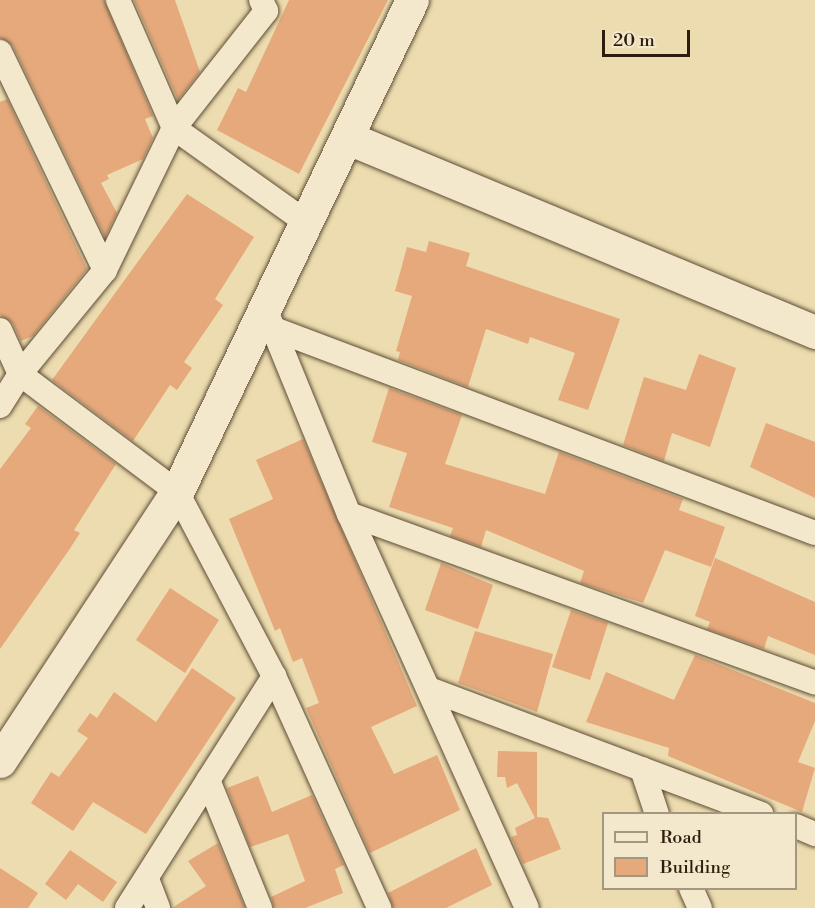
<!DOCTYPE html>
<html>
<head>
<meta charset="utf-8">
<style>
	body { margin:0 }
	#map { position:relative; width:815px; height:908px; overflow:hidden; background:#eddcaf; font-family:"Libre Bodoni",serif }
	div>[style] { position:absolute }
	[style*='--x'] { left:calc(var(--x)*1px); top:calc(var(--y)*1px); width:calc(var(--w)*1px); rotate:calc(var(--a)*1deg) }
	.building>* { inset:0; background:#e5a97c }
	.roads { filter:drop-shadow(0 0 2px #5e4d36) drop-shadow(0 0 2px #5e4d36) }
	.street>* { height:24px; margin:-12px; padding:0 12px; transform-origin:12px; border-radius:12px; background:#f3e8cb }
	.secondary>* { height:33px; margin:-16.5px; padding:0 16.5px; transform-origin:16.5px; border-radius:16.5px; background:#f3e8cb }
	span { translate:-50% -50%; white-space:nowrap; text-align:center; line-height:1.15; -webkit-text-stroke:5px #f3e8cb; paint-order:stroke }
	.legend { position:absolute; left:602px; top:812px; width:195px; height:78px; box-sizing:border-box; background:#f3e8cb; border:2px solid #a4977f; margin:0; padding:8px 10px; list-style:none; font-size:18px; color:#2e1d0d }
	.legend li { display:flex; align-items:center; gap:12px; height:30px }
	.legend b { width:30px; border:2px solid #a4977f }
	.scale { position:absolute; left:602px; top:30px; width:88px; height:27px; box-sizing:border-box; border:3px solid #2e1d0d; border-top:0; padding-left:8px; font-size:18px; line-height:21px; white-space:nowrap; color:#2e1d0d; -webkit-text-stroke:4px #f3e8cb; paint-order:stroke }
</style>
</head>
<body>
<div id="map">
	<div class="building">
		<div style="clip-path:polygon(0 0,104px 0,153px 116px,145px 119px,153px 138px,143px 159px,107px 175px,109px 179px,101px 183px,117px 213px,105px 237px,13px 46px,0 38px)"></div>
		<div style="clip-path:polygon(134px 0,175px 0,200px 72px,178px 100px)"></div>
		<div style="clip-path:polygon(289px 0,388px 0,299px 174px,217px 130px,238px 88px,246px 92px)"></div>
		<div style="clip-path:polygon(7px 99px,87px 269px,33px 336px,21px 341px,13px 324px,0 315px,0 102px)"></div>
		<div style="clip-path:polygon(187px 194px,254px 237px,215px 299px,223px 305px,184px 362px,192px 368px,177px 390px,170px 385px,133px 441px,52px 380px)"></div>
		<div style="clip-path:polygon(429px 241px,470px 253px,466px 266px,620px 319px,588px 410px,558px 400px,575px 353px,530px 337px,528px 344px,486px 329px,468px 387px,398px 360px,400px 352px,396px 351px,412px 296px,395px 291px,407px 247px,426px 252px)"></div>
		<div style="clip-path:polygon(699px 354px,736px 368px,710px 447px,672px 433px,664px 461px,623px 445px,644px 377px,686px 390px)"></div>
		<div style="clip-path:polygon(389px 388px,462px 415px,445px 464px,545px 494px,559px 452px,683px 499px,679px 510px,725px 527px,711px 567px,665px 550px,643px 603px,580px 583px,584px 571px,486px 530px,481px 547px,450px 536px,453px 528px,389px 507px,407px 453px,372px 442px)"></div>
		<div style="clip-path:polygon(38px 406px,116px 464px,74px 530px,80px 533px,69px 550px,0 649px,0 469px,31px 428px,25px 424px)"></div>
		<div style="clip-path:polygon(766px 423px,815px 442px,815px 498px,750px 467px)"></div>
		<div style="clip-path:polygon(303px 439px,417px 706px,371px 727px,394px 774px,437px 755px,460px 810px,370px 853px,306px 708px,319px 703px,302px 658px,293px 662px,280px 628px,275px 631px,229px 519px,273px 499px,256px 460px)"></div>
		<div style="clip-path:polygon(715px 558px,815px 602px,815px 655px,768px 636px,764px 649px,707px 629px,710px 622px,695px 616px)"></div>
		<div style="clip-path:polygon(441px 563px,493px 585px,478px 629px,425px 610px)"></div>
		<div style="clip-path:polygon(170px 588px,219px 620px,185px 673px,136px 640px)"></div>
		<div style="clip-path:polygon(571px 610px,608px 623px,590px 680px,552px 667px)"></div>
		<div style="clip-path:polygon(475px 631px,553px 654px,537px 712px,458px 683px)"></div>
		<div style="clip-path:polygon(695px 655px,815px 703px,815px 721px,798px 762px,815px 768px,802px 812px,668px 756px,669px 748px,586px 722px,606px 672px,674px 700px)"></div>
		<div style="clip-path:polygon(192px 668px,236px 698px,146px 834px,93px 802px,73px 831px,31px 803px,51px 772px,59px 777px,88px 738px,77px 731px,90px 713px,97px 718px,114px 692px,156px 722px)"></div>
		<div style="clip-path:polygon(498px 751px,537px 752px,537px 817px,548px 818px,561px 849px,523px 864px,511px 837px,517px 835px,515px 828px,535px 818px,517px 783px,507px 788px,505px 777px,497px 777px)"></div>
		<div style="clip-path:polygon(258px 776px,272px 812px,312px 795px,344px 865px,335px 869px,343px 893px,305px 908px,274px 908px,271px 897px,305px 881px,288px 834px,250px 847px,227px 788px)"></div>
		<div style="clip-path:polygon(218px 843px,245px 908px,172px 908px,206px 886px,188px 861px)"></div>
		<div style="clip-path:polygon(476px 848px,492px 885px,446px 908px,393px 908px,388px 893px)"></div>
		<div style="clip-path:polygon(70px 850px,117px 882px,103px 902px,78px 884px,66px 900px,45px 884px)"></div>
		<div style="clip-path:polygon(0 868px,38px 893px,28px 908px,0 908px)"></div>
	</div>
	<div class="roads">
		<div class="street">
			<div style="--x:118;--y:0;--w:140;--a:66.4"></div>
			<div style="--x:174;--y:128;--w:163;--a:35.5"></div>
			<div style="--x:0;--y:52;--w:242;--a:64.3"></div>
			<div style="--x:264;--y:306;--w:225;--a:67.8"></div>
			<div style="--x:349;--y:514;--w:432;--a:65.7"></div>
			<div style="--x:274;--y:329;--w:578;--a:20.66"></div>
			<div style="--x:0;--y:330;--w:48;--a:65.6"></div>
			<div style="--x:20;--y:374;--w:196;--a:36.9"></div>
			<div style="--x:177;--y:492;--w:208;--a:62.2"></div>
			<div style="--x:274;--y:676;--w:255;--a:65.6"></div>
			<div style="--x:0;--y:406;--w:38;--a:-58"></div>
			<div style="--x:20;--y:374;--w:134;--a:-50.7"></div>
			<div style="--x:105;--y:270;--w:158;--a:-64.1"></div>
			<div style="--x:174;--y:128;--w:149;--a:-51.8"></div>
			<div style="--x:266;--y:11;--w:12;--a:-114"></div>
			<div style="--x:349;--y:514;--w:496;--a:19.9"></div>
			<div style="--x:429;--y:689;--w:355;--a:20.6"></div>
			<div style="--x:642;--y:769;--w:47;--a:71.6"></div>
			<div style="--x:208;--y:780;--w:138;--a:67.9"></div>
			<div style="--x:796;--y:826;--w:21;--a:23"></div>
			<div style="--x:147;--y:879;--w:31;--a:69"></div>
			<div style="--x:691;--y:888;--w:22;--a:66"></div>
			<div style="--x:127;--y:908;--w:275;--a:-57.6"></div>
		</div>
		<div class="secondary">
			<div style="--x:348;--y:138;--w:506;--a:22.56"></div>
			<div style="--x:0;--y:761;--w:322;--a:-56.7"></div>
			<div style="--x:177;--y:492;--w:545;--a:-64.47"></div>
		</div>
	</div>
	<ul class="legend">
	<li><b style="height:8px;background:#f3e8cb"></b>Road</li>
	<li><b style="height:16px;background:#e5a97c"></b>Building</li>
	</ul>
	<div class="scale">20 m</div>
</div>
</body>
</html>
